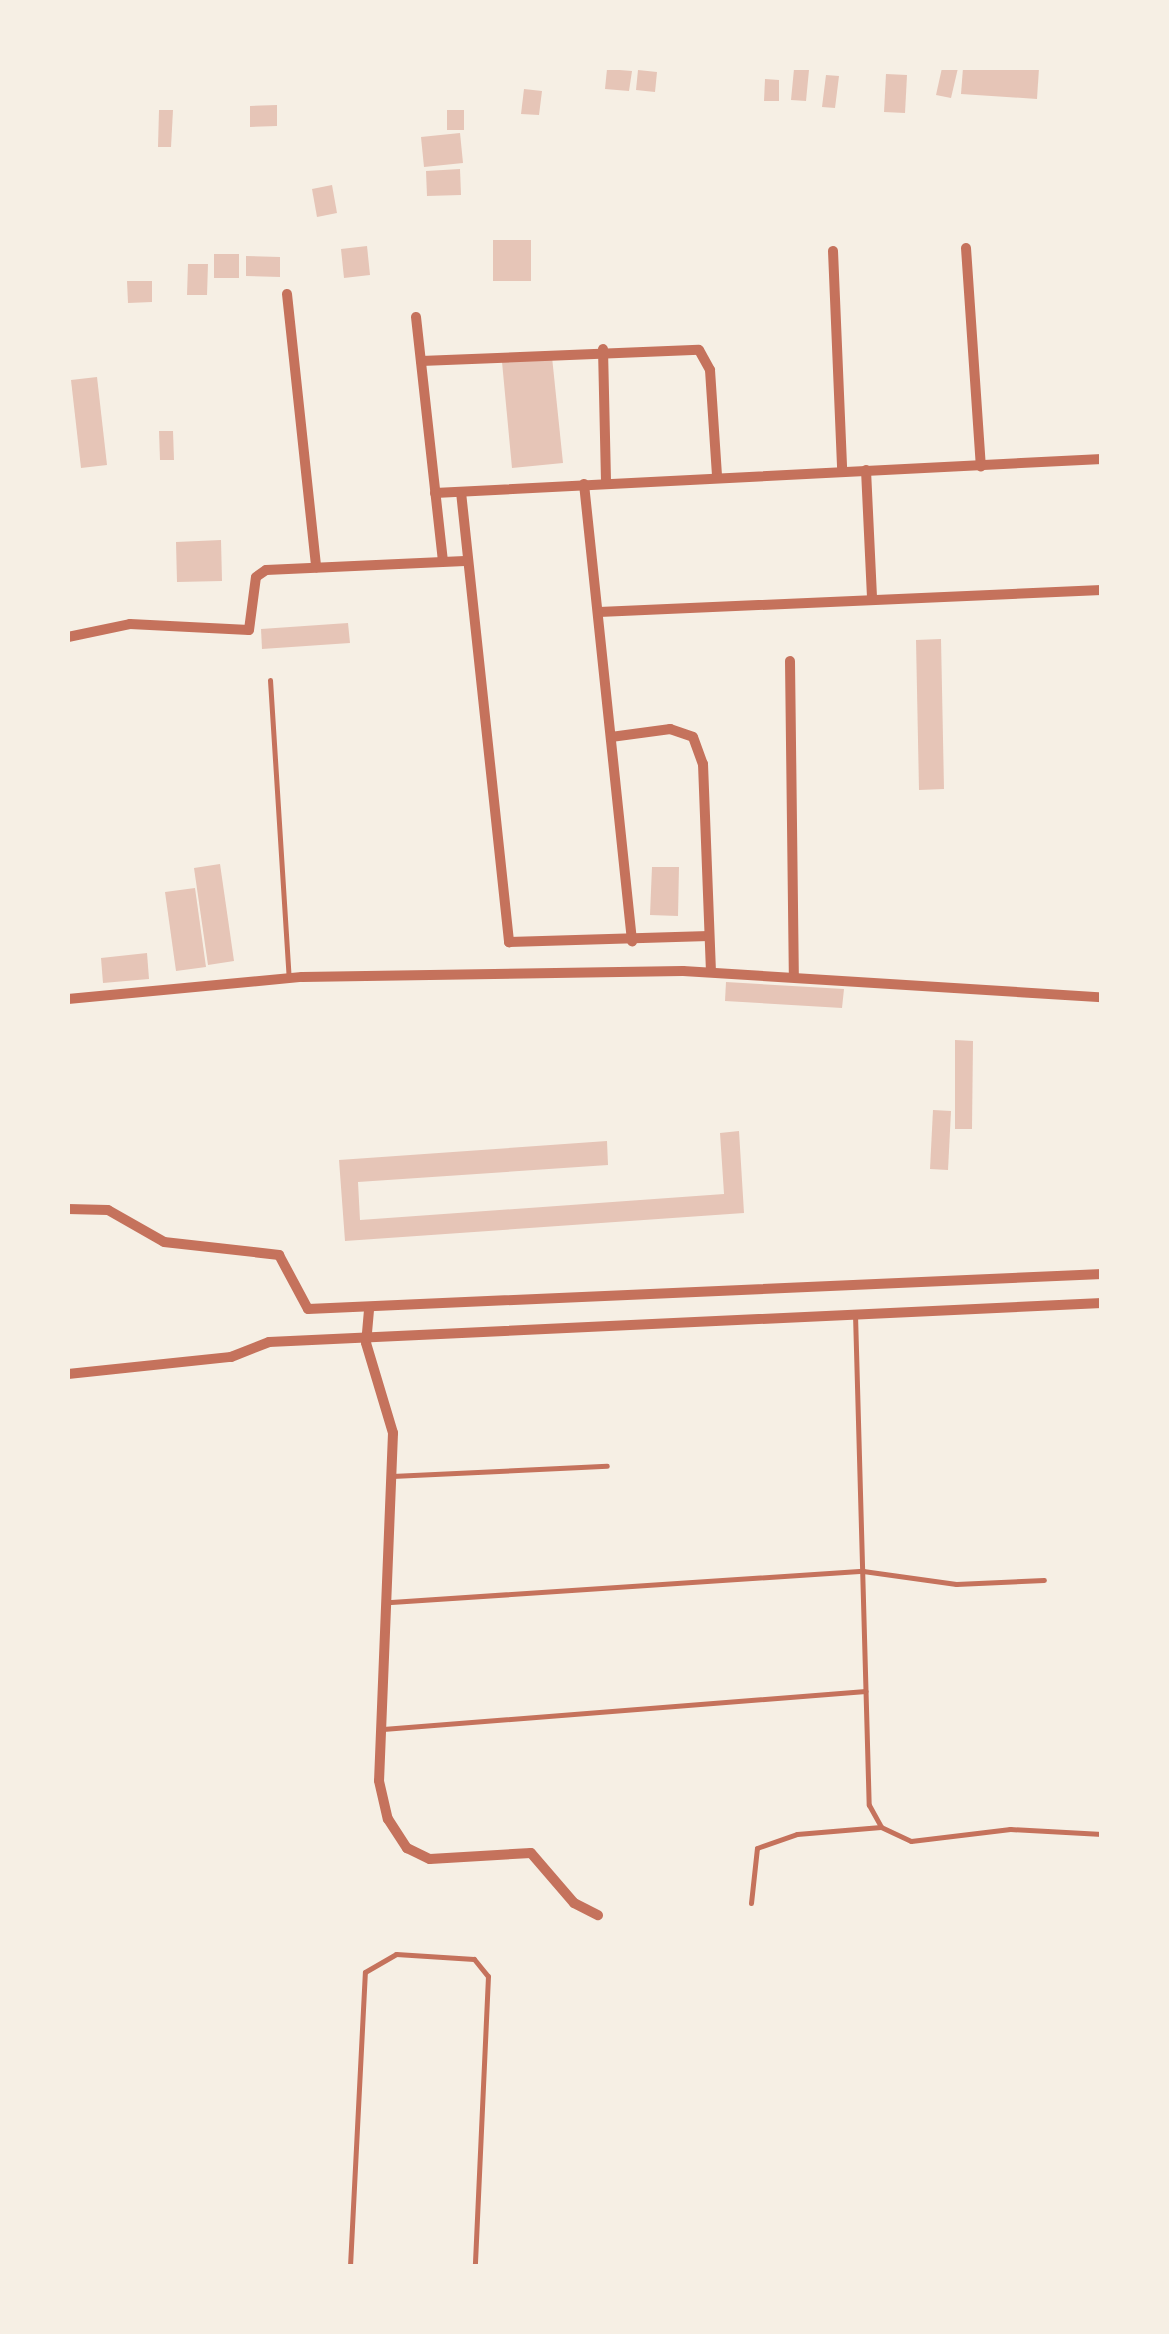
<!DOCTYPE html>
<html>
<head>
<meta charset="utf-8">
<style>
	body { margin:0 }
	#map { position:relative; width:1169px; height:2334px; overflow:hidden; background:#f6efe4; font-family:Cabin,sans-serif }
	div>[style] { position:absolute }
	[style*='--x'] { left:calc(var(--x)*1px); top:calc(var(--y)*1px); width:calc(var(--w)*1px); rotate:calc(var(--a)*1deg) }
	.building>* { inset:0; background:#e6c5b7 }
	.service>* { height:5px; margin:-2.5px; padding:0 2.5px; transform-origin:2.5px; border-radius:2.5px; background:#c5725c }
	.minor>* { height:10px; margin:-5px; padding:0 5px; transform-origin:5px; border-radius:5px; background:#c5725c }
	span { translate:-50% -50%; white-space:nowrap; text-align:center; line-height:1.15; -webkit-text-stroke:9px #f6efe4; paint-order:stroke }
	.frame { position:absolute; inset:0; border:70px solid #f6efe4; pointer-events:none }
</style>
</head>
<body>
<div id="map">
	<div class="building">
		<div style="clip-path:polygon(942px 68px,958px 68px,951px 98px,936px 95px)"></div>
		<div style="clip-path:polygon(963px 68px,1039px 68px,1037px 99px,961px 94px)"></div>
		<div style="clip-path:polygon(607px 69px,632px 71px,629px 91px,605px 89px)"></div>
		<div style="clip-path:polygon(794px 69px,809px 70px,806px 101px,791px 100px)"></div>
		<div style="clip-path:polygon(638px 70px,657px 72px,655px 92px,636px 90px)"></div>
		<div style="clip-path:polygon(886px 74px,907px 75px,905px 113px,884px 112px)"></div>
		<div style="clip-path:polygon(826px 75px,839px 76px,835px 108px,822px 107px)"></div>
		<div style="clip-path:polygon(765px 79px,779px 80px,779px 101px,764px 101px)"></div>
		<div style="clip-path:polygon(524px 89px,542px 91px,539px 115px,521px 114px)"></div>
		<div style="clip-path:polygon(277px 105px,277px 126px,250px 127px,250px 106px)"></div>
		<div style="clip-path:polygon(159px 110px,173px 110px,171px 147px,158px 147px)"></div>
		<div style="clip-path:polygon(447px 110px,464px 110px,464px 130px,447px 130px)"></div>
		<div style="clip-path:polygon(460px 133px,463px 163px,424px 167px,421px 137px)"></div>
		<div style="clip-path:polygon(460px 169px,461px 195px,427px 196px,426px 171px)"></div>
		<div style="clip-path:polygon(332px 185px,337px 213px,317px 217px,312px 189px)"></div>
		<div style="clip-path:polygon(493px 240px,531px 240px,531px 281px,493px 281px)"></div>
		<div style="clip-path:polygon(367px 246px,370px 275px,344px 278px,341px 249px)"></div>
		<div style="clip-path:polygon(214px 254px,239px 254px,239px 278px,214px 278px)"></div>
		<div style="clip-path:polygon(246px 256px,280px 257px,280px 277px,246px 276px)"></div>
		<div style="clip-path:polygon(188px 264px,208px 264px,207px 295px,187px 295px)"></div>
		<div style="clip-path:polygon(127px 281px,152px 281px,152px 302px,128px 303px)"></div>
		<div style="clip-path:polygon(552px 357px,563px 463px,512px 468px,502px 362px)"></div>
		<div style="clip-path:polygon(97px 377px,107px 465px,81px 468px,71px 380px)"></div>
		<div style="clip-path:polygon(159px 431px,173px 431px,174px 460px,160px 460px)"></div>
		<div style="clip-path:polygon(221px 540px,222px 581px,177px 582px,176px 542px)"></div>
		<div style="clip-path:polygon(348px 623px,350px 643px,262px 649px,261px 629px)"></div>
		<div style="clip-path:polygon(941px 639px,944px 789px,919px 790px,916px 640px)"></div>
		<div style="clip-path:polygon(220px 864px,234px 961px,208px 965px,194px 868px)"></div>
		<div style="clip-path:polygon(652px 867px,679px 867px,678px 916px,650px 915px)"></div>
		<div style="clip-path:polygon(195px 888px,206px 967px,176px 971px,165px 892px)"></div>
		<div style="clip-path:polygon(147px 953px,149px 979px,103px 983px,101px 958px)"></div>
		<div style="clip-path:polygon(726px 982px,844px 989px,842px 1008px,725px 1001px)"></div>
		<div style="clip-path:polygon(955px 1040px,973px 1041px,972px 1129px,955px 1129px)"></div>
		<div style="clip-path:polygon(933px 1110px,951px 1111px,948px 1170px,930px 1169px)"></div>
		<div style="clip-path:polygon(739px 1131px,744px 1213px,345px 1241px,339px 1160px,607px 1141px,608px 1165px,358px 1182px,360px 1220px,724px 1194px,720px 1133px)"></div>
	</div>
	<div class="service">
		<div style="--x:270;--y:680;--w:299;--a:86.4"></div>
		<div style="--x:855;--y:1314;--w:491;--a:88.4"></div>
		<div style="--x:869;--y:1805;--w:25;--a:61"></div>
		<div style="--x:881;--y:1827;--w:33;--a:25"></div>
		<div style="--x:911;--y:1841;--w:100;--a:-6.9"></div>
		<div style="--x:1010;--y:1829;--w:92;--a:3.1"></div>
		<div style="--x:392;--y:1476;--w:215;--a:-2.7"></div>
		<div style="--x:391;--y:1602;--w:473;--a:-3.8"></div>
		<div style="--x:863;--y:1571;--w:94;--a:8"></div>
		<div style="--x:956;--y:1584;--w:88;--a:-2.6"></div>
		<div style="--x:383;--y:1729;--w:484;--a:-4.5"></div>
		<div style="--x:751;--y:1903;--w:55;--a:-83.8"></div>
		<div style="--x:757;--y:1848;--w:42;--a:-19.3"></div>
		<div style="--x:797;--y:1834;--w:84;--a:-4.8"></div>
		<div style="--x:350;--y:2266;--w:294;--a:-87.1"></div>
		<div style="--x:365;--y:1972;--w:36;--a:-30"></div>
		<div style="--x:396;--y:1954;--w:78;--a:3.7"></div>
		<div style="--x:474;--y:1959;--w:22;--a:51"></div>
		<div style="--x:488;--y:1976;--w:290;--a:92.6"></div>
	</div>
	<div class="minor">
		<div style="--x:966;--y:248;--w:219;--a:86.1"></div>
		<div style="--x:833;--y:251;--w:219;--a:87.6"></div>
		<div style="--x:287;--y:294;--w:275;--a:83.9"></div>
		<div style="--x:416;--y:317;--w:244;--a:83.7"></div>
		<div style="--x:603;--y:349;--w:131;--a:88.7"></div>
		<div style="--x:421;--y:361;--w:278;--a:-2.3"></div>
		<div style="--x:699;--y:350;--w:23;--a:61"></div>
		<div style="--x:710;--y:370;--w:106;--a:86.2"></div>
		<div style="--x:866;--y:470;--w:126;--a:87.3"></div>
		<div style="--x:584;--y:484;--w:460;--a:84"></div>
		<div style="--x:461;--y:492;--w:453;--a:83.9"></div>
		<div style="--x:509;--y:942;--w:200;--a:-1.7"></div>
		<div style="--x:435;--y:493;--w:668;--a:-2.92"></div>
		<div style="--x:599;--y:612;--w:503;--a:-2.5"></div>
		<div style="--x:68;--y:637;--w:63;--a:-11.8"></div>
		<div style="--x:130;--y:624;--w:119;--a:2.9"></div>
		<div style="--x:249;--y:630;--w:53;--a:-82.5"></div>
		<div style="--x:256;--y:577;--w:12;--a:-35"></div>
		<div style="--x:266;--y:570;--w:199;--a:-2.6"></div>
		<div style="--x:790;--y:661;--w:316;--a:89.3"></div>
		<div style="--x:611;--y:737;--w:60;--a:-7.7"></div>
		<div style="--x:670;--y:729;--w:24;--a:19"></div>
		<div style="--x:693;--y:737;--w:29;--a:70"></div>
		<div style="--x:703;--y:764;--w:208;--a:87.8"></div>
		<div style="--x:68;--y:999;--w:235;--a:-5.4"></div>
		<div style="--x:302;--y:977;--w:381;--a:-0.9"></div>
		<div style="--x:683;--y:971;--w:420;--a:3.6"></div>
		<div style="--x:68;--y:1209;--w:40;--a:1.4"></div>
		<div style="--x:108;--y:1210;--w:64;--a:29.7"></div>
		<div style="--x:164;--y:1242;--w:116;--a:6.4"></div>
		<div style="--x:279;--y:1255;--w:61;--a:61.8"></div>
		<div style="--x:308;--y:1309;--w:795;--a:-2.52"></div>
		<div style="--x:369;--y:1310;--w:33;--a:95"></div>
		<div style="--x:366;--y:1343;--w:94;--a:73.3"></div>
		<div style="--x:393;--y:1433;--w:348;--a:92.3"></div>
		<div style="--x:379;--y:1781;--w:39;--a:77"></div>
		<div style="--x:388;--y:1819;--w:35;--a:57"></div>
		<div style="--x:407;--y:1848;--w:25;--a:26"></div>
		<div style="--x:430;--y:1859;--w:101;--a:-3.4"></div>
		<div style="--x:531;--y:1853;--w:66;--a:49.3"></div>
		<div style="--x:574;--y:1903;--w:27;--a:27"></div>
		<div style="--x:68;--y:1374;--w:164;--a:-6"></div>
		<div style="--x:231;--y:1357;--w:41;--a:-21.5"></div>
		<div style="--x:269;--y:1342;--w:834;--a:-2.68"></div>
	</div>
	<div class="frame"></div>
</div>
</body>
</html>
